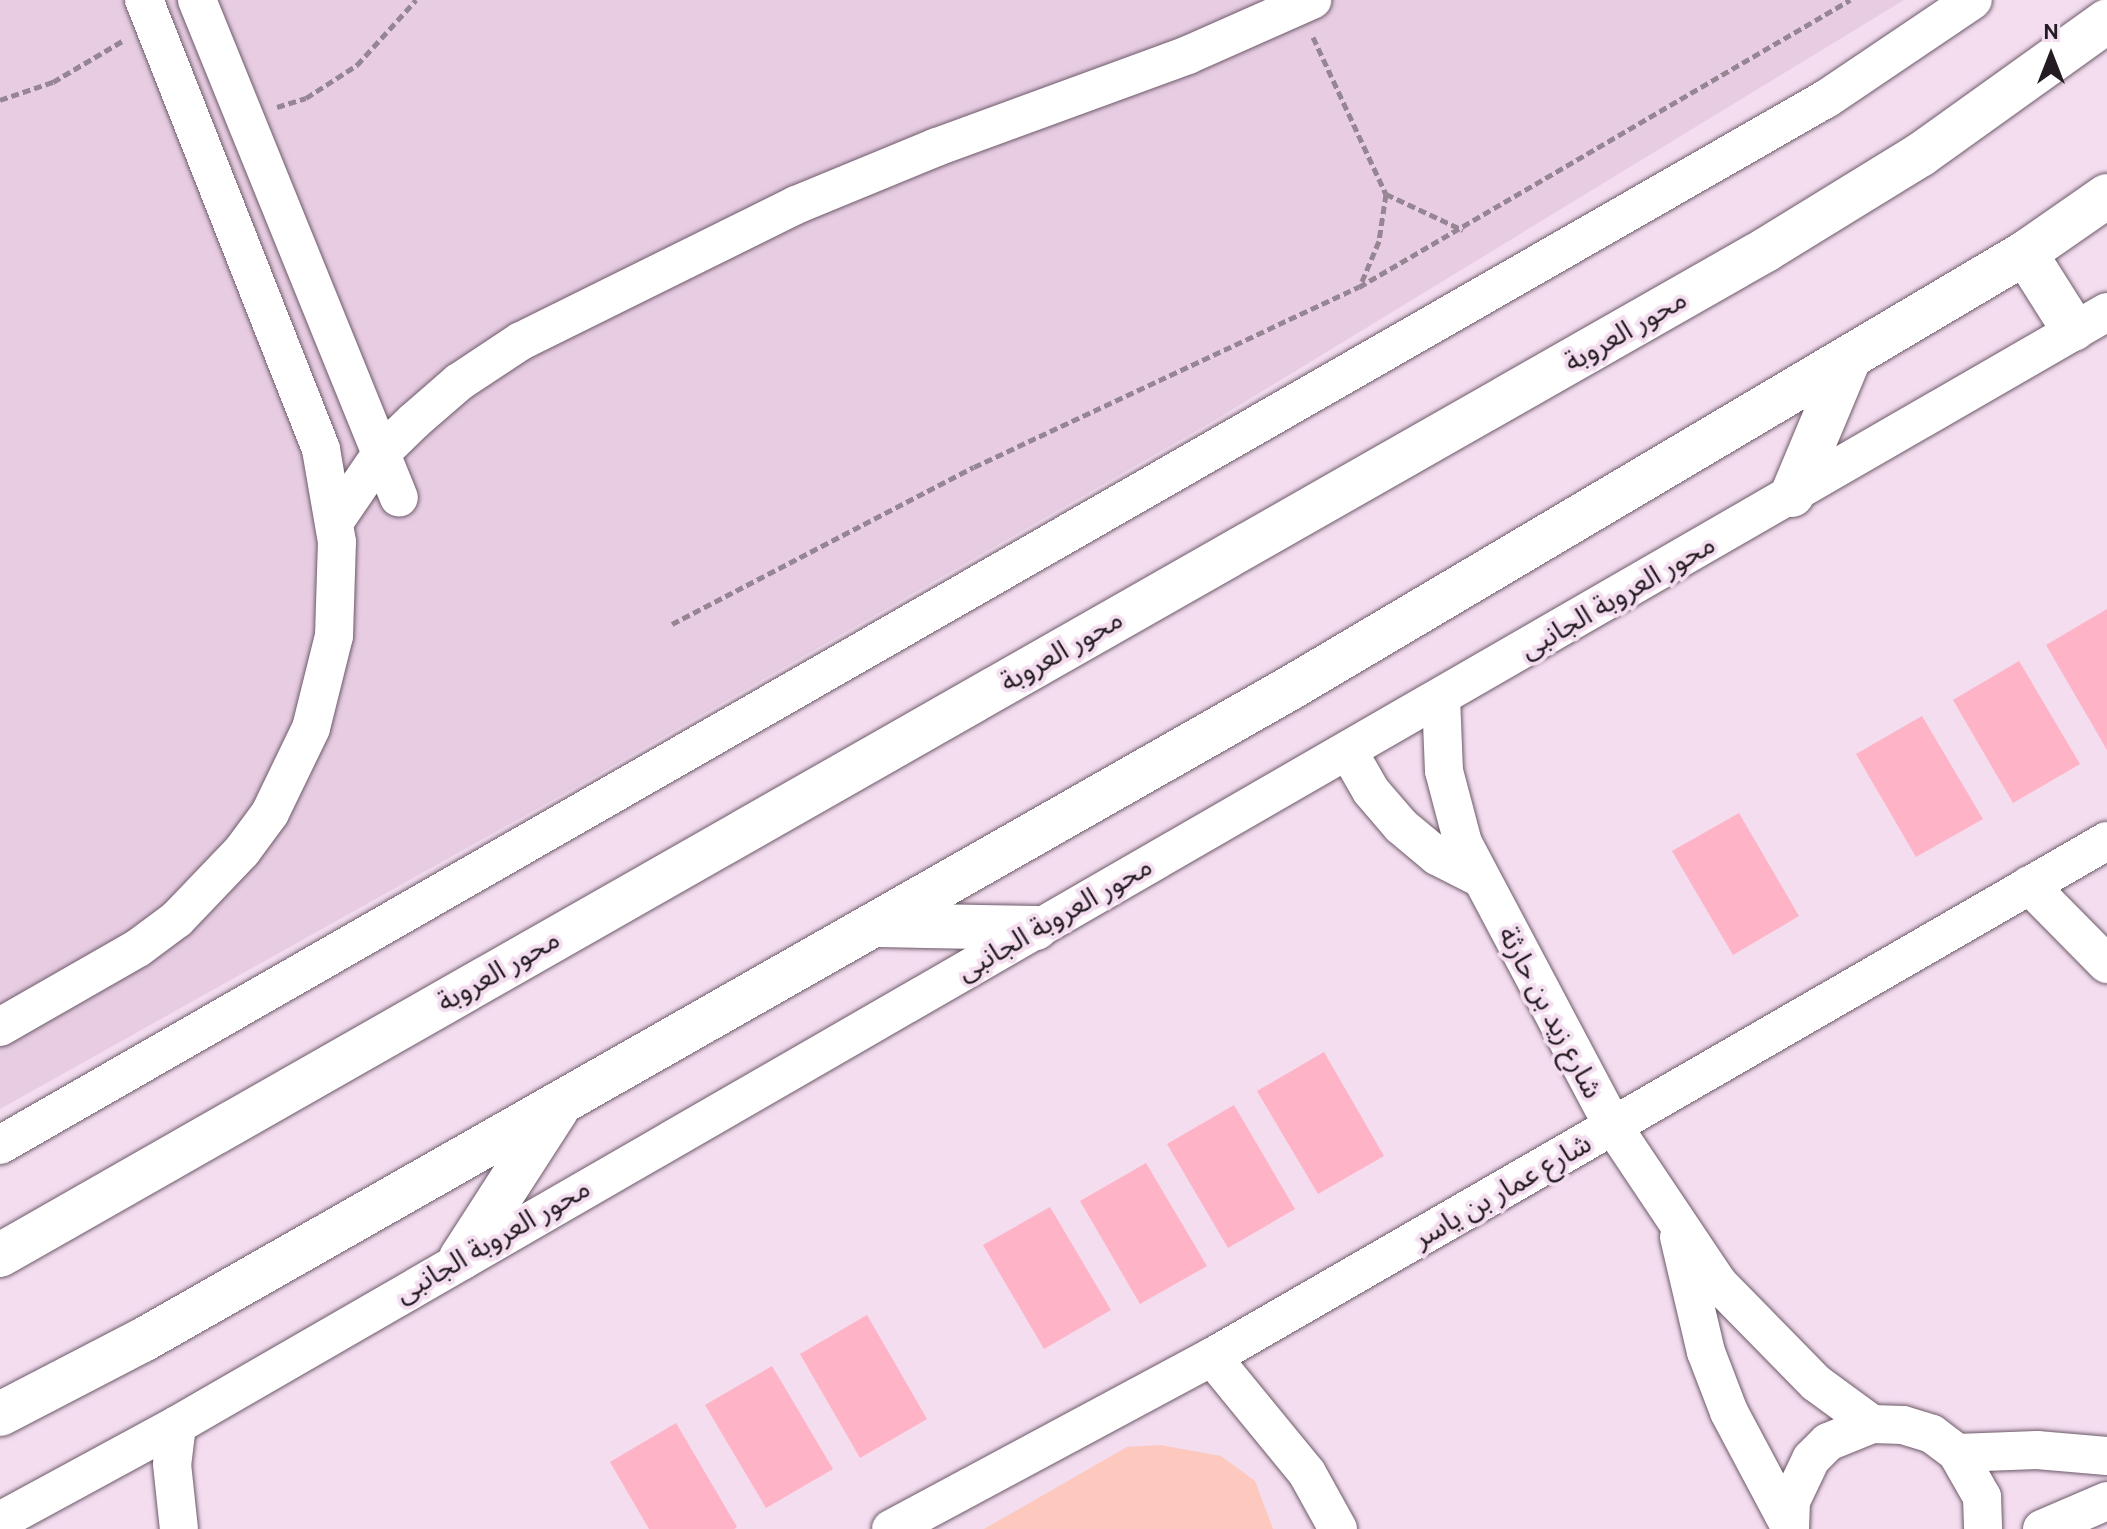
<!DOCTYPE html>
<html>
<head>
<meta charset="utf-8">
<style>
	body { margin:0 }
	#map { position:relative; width:2107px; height:1529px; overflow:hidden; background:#f3ddef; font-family:Cabin,"Noto Sans Arabic",sans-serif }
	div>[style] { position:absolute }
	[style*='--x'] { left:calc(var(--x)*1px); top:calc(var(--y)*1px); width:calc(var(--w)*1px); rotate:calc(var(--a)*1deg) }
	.built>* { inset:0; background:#e7cce2 }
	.green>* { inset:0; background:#fdc8bd }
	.building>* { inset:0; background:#feb3c7 }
	.path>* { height:5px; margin-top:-2.5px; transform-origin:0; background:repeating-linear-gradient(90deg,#968693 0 8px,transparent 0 12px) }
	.roads { filter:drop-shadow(0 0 2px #6d5a69) drop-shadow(0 0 2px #6d5a69) }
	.minor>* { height:38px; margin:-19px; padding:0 19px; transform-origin:19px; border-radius:19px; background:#fff }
	.major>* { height:44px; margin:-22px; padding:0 22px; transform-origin:22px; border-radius:22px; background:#fff }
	span { translate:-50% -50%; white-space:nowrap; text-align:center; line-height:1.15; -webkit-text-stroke:8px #f3ddef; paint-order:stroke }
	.street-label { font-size:28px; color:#241c22 }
	.north { position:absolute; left:2011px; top:16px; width:80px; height:80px; -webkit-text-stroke:6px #f3ddef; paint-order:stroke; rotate:0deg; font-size:22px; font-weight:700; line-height:32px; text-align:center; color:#241c22 }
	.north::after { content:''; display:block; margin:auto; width:28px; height:36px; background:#241c22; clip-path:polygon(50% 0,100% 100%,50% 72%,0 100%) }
</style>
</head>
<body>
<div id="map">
	<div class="built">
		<div style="clip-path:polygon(0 0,1904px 0,1210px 423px,574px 788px,0 1109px)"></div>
	</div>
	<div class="green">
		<div style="clip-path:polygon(1160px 1445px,1221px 1456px,1255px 1481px,1273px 1529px,984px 1529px,1127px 1447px)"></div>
	</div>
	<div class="building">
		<div style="clip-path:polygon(2107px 609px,2107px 750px,2046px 645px)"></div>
		<div style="clip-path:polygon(2019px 661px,2080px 764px,2013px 803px,1953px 700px)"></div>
		<div style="clip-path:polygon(1922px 716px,1983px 819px,1916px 857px,1856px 754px)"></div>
		<div style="clip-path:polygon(1739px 813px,1799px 916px,1733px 955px,1672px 851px)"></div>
		<div style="clip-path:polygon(1324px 1052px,1384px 1156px,1318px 1194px,1257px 1091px)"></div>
		<div style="clip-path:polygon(1234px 1105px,1295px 1209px,1228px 1248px,1167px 1144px)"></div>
		<div style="clip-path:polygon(1146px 1163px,1207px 1266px,1140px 1304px,1080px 1201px)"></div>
		<div style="clip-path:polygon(1050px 1207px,1111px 1310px,1044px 1349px,983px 1245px)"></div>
		<div style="clip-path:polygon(867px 1315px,927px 1419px,860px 1458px,800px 1354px)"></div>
		<div style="clip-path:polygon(772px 1366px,833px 1469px,766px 1508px,705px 1405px)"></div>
		<div style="clip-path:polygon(676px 1423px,737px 1527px,734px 1529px,649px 1529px,610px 1462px)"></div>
	</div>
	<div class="path">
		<div style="--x:1313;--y:37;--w:173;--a:65.1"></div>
		<div style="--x:1386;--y:194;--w:48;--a:98.5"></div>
		<div style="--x:1379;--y:241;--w:49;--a:112.9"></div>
		<div style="--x:0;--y:100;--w:56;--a:-18.8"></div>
		<div style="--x:53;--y:82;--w:82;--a:-30.6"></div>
		<div style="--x:277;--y:107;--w:30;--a:-17"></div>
		<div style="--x:306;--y:98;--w:61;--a:-32.9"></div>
		<div style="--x:357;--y:65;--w:88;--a:-47.8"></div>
		<div style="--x:1386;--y:194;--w:85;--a:25.1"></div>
		<div style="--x:672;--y:624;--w:340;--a:-27.5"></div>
		<div style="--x:974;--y:467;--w:425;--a:-25.1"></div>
		<div style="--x:1359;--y:287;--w:569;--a:-30.31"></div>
	</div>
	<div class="roads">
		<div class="minor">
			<div style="--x:197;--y:0;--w:537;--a:67.92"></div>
			<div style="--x:335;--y:521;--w:85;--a:-55.6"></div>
			<div style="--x:383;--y:451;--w:43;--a:-44.1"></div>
			<div style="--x:414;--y:421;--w:60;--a:-40.9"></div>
			<div style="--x:459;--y:382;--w:74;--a:-33.5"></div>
			<div style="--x:521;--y:341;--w:307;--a:-26.3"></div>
			<div style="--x:796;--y:205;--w:152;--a:-22.4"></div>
			<div style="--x:937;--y:147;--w:267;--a:-20.1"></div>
			<div style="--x:1188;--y:55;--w:136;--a:-23.9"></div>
			<div style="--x:1441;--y:697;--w:74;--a:87.7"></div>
			<div style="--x:1444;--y:771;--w:74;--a:75.2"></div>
			<div style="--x:1463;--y:843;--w:320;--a:62.1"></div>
			<div style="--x:1613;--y:1126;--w:189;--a:56.2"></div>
			<div style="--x:1718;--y:1283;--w:140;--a:45.6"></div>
			<div style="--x:1816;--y:1383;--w:69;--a:36.2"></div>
			<div style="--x:1348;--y:751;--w:46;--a:60.1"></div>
			<div style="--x:1371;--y:791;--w:46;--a:49.4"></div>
			<div style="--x:1401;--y:826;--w:47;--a:39.8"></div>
			<div style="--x:1437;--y:856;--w:46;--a:27.1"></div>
			<div style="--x:2029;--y:885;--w:111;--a:45.4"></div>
			<div style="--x:0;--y:1027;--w:159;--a:-29.8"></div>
			<div style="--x:138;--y:948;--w:49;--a:-36.6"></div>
			<div style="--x:177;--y:919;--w:94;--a:-46.3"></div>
			<div style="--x:242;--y:851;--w:47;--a:-53.6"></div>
			<div style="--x:270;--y:813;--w:94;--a:-64.2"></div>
			<div style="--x:311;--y:728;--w:95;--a:-76"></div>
			<div style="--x:334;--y:636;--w:94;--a:-88.2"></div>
			<div style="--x:337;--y:542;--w:94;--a:-99.8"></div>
			<div style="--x:321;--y:449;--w:483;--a:-111.5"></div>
			<div style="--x:0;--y:1145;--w:2104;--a:-29.81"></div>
			<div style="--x:1826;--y:99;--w:177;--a:-34"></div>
			<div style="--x:1679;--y:1237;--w:118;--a:76.8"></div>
			<div style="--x:1706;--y:1352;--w:64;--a:69"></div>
			<div style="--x:1729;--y:1412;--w:128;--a:62"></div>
			<div style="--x:1212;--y:1357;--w:150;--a:50.7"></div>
			<div style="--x:1307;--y:1473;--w:64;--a:61"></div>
			<div style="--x:177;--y:1425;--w:39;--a:97"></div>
			<div style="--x:172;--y:1464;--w:65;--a:83.9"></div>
			<div style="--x:1957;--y:1453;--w:80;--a:-2.1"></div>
			<div style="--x:2037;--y:1450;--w:70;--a:4.9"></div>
			<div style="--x:0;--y:1521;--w:201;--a:-28.5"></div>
			<div style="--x:177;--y:1425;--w:2228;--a:-29.97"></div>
			<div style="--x:891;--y:1529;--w:364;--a:-28.2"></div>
			<div style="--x:1212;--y:1357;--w:1033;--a:-29.97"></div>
			<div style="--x:1790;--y:1529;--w:28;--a:-88"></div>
			<div style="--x:1791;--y:1501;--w:47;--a:-64.5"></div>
			<div style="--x:1811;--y:1459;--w:24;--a:-45"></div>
			<div style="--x:1828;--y:1442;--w:48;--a:-22.2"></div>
			<div style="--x:1872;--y:1424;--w:31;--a:2"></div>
			<div style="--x:1903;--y:1425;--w:30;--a:17"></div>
			<div style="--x:1932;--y:1434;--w:31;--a:37"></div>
			<div style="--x:1957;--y:1453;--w:51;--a:60.4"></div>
			<div style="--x:1982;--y:1497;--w:32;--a:88"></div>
			<div style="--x:2042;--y:1529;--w:71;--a:-23.3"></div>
		</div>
		<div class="major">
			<div style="--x:2025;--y:253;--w:90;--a:57.7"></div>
			<div style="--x:1792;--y:495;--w:147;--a:-67.3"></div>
			<div style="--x:880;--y:925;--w:156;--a:1.1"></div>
			<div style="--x:0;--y:1255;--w:2033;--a:-29.65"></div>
			<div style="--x:1767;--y:249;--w:180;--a:-31.6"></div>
			<div style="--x:1920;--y:155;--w:230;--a:-35.6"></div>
			<div style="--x:461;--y:1258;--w:177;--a:-57.2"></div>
			<div style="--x:0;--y:1414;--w:161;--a:-27.4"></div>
			<div style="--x:143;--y:1340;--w:1322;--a:-29.61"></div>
			<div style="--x:1292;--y:687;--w:852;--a:-30.63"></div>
			<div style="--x:2025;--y:253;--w:100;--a:-34.8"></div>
		</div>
	</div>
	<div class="street-label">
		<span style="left:1625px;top:330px;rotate:-30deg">محور العروبة</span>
		<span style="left:1617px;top:596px;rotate:-30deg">محور العروبة الجانبى</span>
		<span style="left:1061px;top:650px;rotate:-30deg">محور العروبة</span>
		<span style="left:1054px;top:918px;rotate:-30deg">محور العروبة الجانبى</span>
		<span style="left:498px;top:970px;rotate:-30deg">محور العروبة</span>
		<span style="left:1551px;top:1012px;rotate:62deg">شارع زيد بن حارثة</span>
		<span style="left:1502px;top:1190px;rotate:-30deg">شارع عمار بن ياسر</span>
		<span style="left:492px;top:1240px;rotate:-30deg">محور العروبة الجانبى</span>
	</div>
	<div class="north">N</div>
</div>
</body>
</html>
